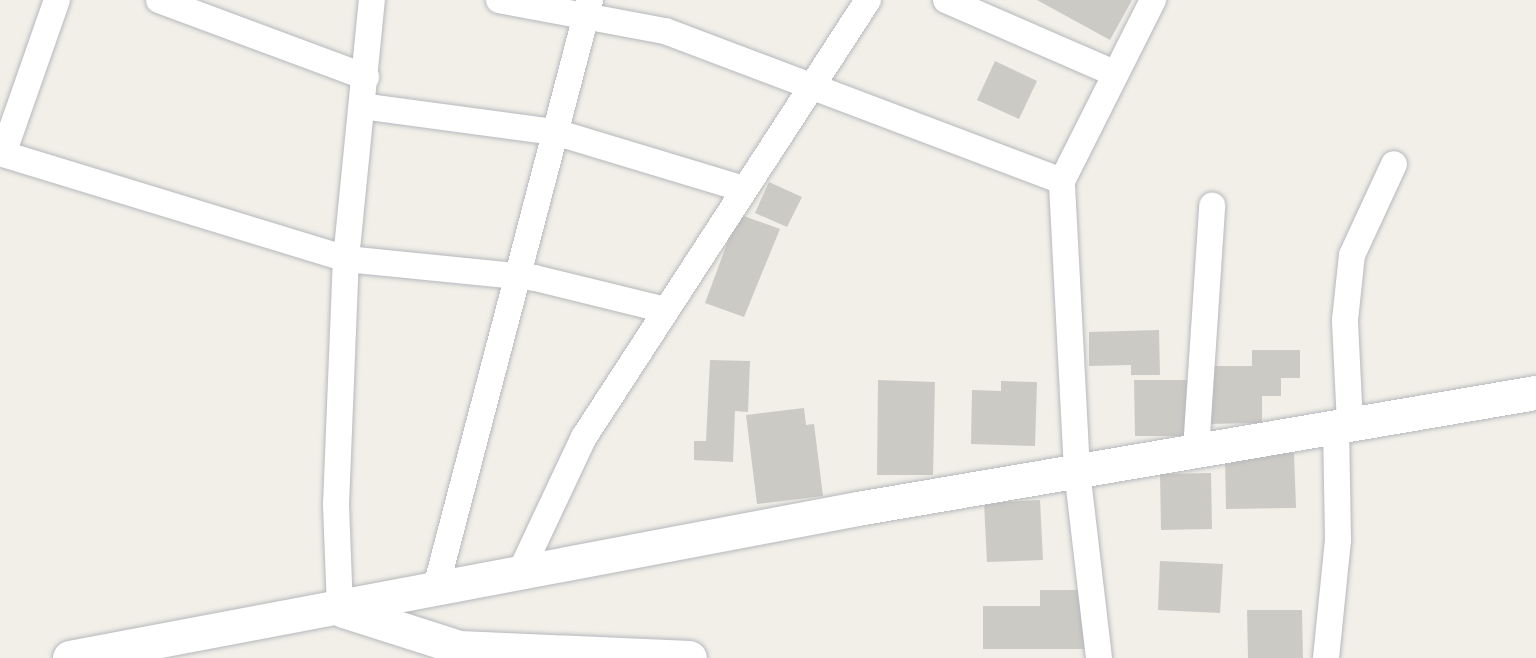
<!DOCTYPE html>
<html>
<head>
<meta charset="utf-8">
<style>
	body { margin:0 }
	#map { position:relative; width:1536px; height:658px; overflow:hidden; background:#f1efe8; font-family:Rubik,sans-serif }
	div>[style] { position:absolute }
	[style*='--x'] { left:calc(var(--x)*1px); top:calc(var(--y)*1px); width:calc(var(--w)*1px); rotate:calc(var(--a)*1deg) }
	.building>* { inset:0; background:#cccac5 }
	.roads { filter:drop-shadow(0 0 2px #b5b8bc) drop-shadow(0 0 2px #b5b8bc) }
	.minor>* { height:26px; margin:-13px; padding:0 13px; transform-origin:13px; border-radius:13px; background:#fff }
	.tertiary>* { height:34px; margin:-17px; padding:0 17px; transform-origin:17px; border-radius:17px; background:#fff }
	span { translate:-50% -50%; white-space:nowrap; text-align:center; line-height:1.15; -webkit-text-stroke:6px #fff; paint-order:stroke }
</style>
</head>
<body>
<div id="map">
	<div class="building">
		<div style="clip-path:polygon(1037px 0,1132px 0,1110px 40px)"></div>
		<div style="clip-path:polygon(995px 61px,1037px 81px,1019px 119px,977px 100px)"></div>
		<div style="clip-path:polygon(769px 182px,802px 197px,787px 227px,755px 213px)"></div>
		<div style="clip-path:polygon(738px 214px,780px 229px,744px 317px,705px 303px)"></div>
		<div style="clip-path:polygon(1159px 330px,1160px 375px,1131px 375px,1131px 365px,1089px 366px,1089px 332px)"></div>
		<div style="clip-path:polygon(1252px 350px,1300px 350px,1300px 378px,1281px 378px,1281px 396px,1262px 396px,1262px 423px,1206px 424px,1206px 366px,1252px 366px)"></div>
		<div style="clip-path:polygon(710px 360px,750px 361px,748px 412px,735px 411px,733px 462px,694px 460px,694px 441px,706px 441px)"></div>
		<div style="clip-path:polygon(878px 380px,935px 382px,933px 475px,877px 475px)"></div>
		<div style="clip-path:polygon(1134px 380px,1190px 380px,1191px 436px,1135px 436px)"></div>
		<div style="clip-path:polygon(1001px 381px,1037px 382px,1035px 446px,971px 444px,972px 390px,1001px 391px)"></div>
		<div style="clip-path:polygon(804px 408px,806px 425px,814px 424px,823px 496px,757px 504px,746px 415px)"></div>
		<div style="clip-path:polygon(1294px 453px,1296px 508px,1226px 509px,1225px 454px)"></div>
		<div style="clip-path:polygon(1211px 473px,1212px 529px,1161px 530px,1160px 474px)"></div>
		<div style="clip-path:polygon(1040px 500px,1043px 560px,987px 562px,984px 503px)"></div>
		<div style="clip-path:polygon(1160px 561px,1223px 564px,1220px 613px,1158px 610px)"></div>
		<div style="clip-path:polygon(1040px 590px,1088px 590px,1088px 649px,983px 649px,983px 606px,1040px 606px)"></div>
		<div style="clip-path:polygon(1247px 610px,1302px 610px,1303px 658px,1248px 658px)"></div>
	</div>
	<div class="roads">
		<div class="minor">
			<div style="--x:159;--y:0;--w:221;--a:20.4"></div>
			<div style="--x:499;--y:0;--w:169;--a:10.6"></div>
			<div style="--x:665;--y:31;--w:424;--a:20.7"></div>
			<div style="--x:946;--y:0;--w:183;--a:23.5"></div>
			<div style="--x:362;--y:106;--w:195;--a:7.7"></div>
			<div style="--x:555;--y:132;--w:197;--a:16.8"></div>
			<div style="--x:0;--y:153;--w:362;--a:17"></div>
			<div style="--x:346;--y:259;--w:190;--a:5.7"></div>
			<div style="--x:535;--y:278;--w:134;--a:13.8"></div>
			<div style="--x:3;--y:154;--w:163;--a:-70.7"></div>
			<div style="--x:1350;--y:424;--w:104;--a:-92.8"></div>
			<div style="--x:1345;--y:320;--w:65;--a:-83.9"></div>
			<div style="--x:1352;--y:255;--w:100;--a:-65.2"></div>
			<div style="--x:1196;--y:450;--w:245;--a:-86.2"></div>
			<div style="--x:519;--y:575;--w:153;--a:-64.8"></div>
			<div style="--x:584;--y:437;--w:521;--a:-56.98"></div>
			<div style="--x:435;--y:591;--w:611;--a:-75.3"></div>
			<div style="--x:340;--y:609;--w:104;--a:-92.2"></div>
			<div style="--x:336;--y:505;--w:246;--a:-87.7"></div>
			<div style="--x:346;--y:259;--w:260;--a:-84.3"></div>
			<div style="--x:1099;--y:658;--w:188;--a:-96.7"></div>
			<div style="--x:1077;--y:471;--w:290;--a:-93"></div>
			<div style="--x:1062;--y:181;--w:203;--a:-63.3"></div>
			<div style="--x:1326;--y:658;--w:119;--a:-84.2"></div>
			<div style="--x:1338;--y:540;--w:114;--a:-91"></div>
		</div>
		<div class="tertiary">
			<div style="--x:344;--y:611;--w:122;--a:17.7"></div>
			<div style="--x:460;--y:648;--w:230;--a:2.5"></div>
			<div style="--x:70;--y:658;--w:802;--a:-10.71"></div>
			<div style="--x:858;--y:509;--w:688;--a:-9.71"></div>
		</div>
	</div>
</div>
</body>
</html>
